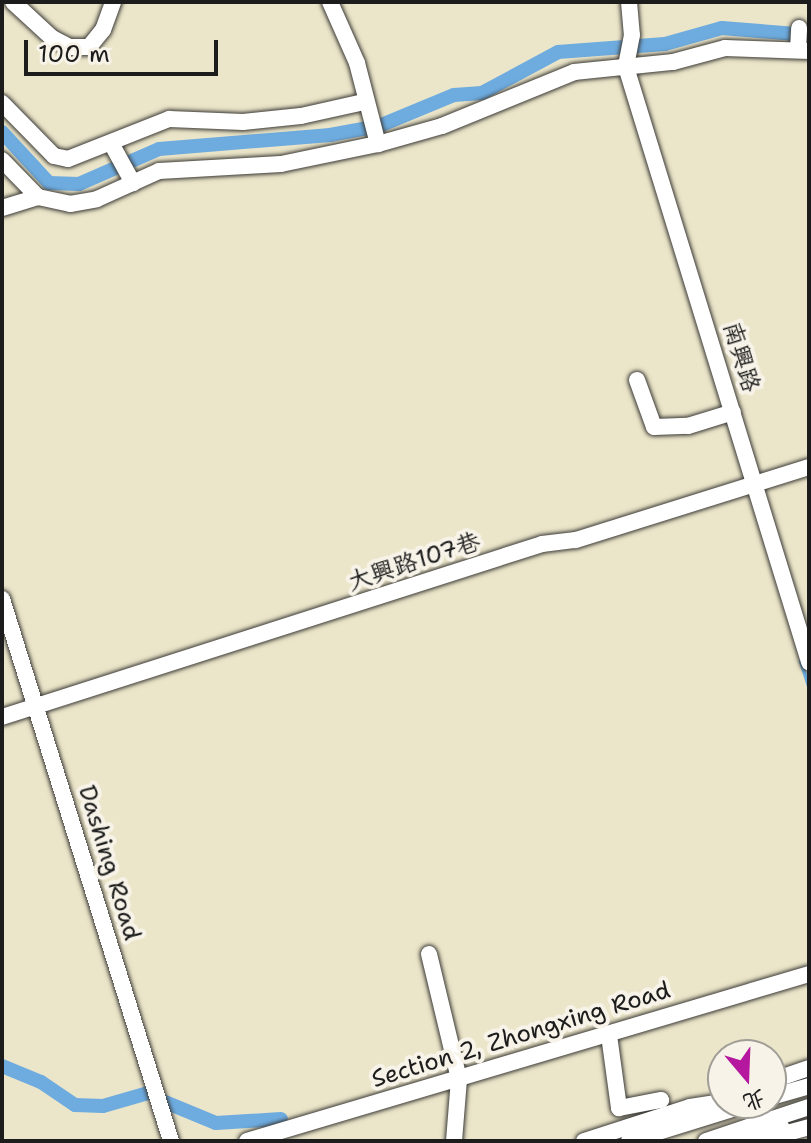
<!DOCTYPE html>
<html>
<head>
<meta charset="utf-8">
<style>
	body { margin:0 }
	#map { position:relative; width:811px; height:1143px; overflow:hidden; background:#ebe5c9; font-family:"Shantell Sans","LXGW WenKai TC",sans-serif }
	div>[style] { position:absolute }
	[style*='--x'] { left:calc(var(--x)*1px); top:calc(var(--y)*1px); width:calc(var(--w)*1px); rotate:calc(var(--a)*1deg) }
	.stream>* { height:4px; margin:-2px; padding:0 2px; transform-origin:2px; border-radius:2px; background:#6eace0 }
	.canal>* { height:14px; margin:-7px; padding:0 7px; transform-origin:7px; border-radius:7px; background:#6eace0 }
	.roads { filter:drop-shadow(0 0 2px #3b3a36) drop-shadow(0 0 2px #3b3a36) }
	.minor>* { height:16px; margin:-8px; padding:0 8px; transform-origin:8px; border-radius:8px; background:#fff }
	span { translate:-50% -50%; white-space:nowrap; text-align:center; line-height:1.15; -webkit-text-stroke:8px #f7f3e8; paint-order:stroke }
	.street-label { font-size:24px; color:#1c1c1c }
	.frame { position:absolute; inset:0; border:4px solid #1c1c1c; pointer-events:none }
	.north { position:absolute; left:707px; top:1039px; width:80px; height:80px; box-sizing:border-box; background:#f7f3e8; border:2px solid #9f9d96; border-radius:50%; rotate:161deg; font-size:22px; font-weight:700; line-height:32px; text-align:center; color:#1c1c1c }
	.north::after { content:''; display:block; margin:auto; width:28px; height:36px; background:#b5179e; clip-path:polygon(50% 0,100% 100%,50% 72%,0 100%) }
	.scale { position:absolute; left:24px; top:40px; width:194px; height:36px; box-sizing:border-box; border:4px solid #1c1c1c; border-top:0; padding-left:10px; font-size:24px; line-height:28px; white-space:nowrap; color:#1c1c1c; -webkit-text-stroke:6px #f7f3e8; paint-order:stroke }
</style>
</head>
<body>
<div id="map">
	<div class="stream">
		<div style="--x:801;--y:662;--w:26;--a:72"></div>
	</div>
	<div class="canal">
		<div style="--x:2;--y:132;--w:69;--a:47.3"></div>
		<div style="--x:49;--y:183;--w:30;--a:2"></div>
		<div style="--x:79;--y:184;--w:87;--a:-23.6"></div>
		<div style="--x:159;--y:149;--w:172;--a:-4.7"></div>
		<div style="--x:330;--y:135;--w:50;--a:-10.4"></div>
		<div style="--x:379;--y:126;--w:81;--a:-22.5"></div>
		<div style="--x:454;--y:95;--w:28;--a:-4"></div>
		<div style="--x:482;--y:93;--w:86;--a:-28.3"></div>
		<div style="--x:558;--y:52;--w:107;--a:-4.3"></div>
		<div style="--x:665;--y:44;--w:59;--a:-15.7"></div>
		<div style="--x:722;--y:28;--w:87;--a:4.6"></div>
		<div style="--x:2;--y:1066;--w:42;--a:22.3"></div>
		<div style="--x:41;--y:1082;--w:41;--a:34.1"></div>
		<div style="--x:75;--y:1105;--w:28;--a:2"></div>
		<div style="--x:103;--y:1106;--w:47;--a:-16.1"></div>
		<div style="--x:165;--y:1102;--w:55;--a:22.4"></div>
		<div style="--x:216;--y:1123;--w:65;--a:-3.5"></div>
	</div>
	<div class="roads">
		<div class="minor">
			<div style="--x:13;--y:2;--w:53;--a:42.7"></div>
			<div style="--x:52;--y:38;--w:20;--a:27"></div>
			<div style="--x:70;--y:47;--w:19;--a:0"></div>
			<div style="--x:89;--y:47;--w:22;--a:-51"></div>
			<div style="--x:103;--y:30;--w:30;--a:-70"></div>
			<div style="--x:330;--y:2;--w:67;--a:66.1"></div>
			<div style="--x:357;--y:63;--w:84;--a:75.5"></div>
			<div style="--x:629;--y:2;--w:33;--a:85"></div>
			<div style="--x:632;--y:35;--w:33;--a:101"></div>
			<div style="--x:626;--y:67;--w:623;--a:72.9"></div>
			<div style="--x:798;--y:50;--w:22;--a:-87"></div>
			<div style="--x:2;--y:103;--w:74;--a:45.5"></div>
			<div style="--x:54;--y:156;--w:14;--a:12"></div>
			<div style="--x:68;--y:159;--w:109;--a:-21.6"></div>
			<div style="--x:169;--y:119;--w:74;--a:2.3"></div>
			<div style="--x:243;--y:122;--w:58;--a:-5.9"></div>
			<div style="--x:301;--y:116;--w:65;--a:-12.5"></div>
			<div style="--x:111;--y:143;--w:46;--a:61.2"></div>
			<div style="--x:2;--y:160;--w:52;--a:45.8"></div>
			<div style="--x:2;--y:208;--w:38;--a:-17"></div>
			<div style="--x:38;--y:197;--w:33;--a:12"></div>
			<div style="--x:70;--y:204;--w:27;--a:-10"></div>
			<div style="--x:97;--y:199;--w:68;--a:-24.3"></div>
			<div style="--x:159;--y:171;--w:122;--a:-3.3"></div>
			<div style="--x:281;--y:164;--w:99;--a:-11.7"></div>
			<div style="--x:378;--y:144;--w:66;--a:-15.7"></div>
			<div style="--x:442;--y:126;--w:143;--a:-22.2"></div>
			<div style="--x:574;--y:72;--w:100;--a:-5.8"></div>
			<div style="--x:673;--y:62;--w:54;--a:-15.1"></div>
			<div style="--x:725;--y:48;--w:84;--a:2"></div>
			<div style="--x:637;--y:380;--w:50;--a:70.1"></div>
			<div style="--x:654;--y:427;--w:34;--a:-2"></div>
			<div style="--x:688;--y:426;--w:47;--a:-17.3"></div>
			<div style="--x:2;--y:599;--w:568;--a:72.68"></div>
			<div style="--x:2;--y:717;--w:567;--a:-17.76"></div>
			<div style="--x:542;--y:544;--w:34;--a:-7"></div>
			<div style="--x:576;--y:540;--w:244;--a:-17.4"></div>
			<div style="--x:429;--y:954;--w:129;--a:76.5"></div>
			<div style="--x:459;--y:1079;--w:62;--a:94.6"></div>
			<div style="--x:609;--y:1035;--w:74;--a:82.2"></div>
			<div style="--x:619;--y:1108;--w:43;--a:-10.8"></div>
			<div style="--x:771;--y:1081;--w:40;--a:-18.9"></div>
			<div style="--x:771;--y:1097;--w:40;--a:-16"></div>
			<div style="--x:772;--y:1137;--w:38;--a:-15"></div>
			<div style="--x:247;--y:1141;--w:586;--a:-16.55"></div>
			<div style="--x:584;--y:1141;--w:111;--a:-17.8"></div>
			<div style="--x:690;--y:1107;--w:33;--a:-9"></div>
			<div style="--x:629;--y:1141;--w:129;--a:-17.2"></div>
			<div style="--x:706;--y:1141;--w:108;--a:-18.3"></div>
			<div style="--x:745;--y:1141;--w:39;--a:-21"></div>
		</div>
	</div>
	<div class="street-label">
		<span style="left:741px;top:357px;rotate:73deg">南興路</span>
		<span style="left:414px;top:562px;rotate:-18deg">大興路107巷</span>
		<span style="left:109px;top:863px;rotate:73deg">Dashing Road</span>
		<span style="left:521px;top:1035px;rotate:-17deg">Section 2, Zhongxing Road</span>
	</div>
	<div class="frame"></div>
	<div class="north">北</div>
	<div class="scale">100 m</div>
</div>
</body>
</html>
